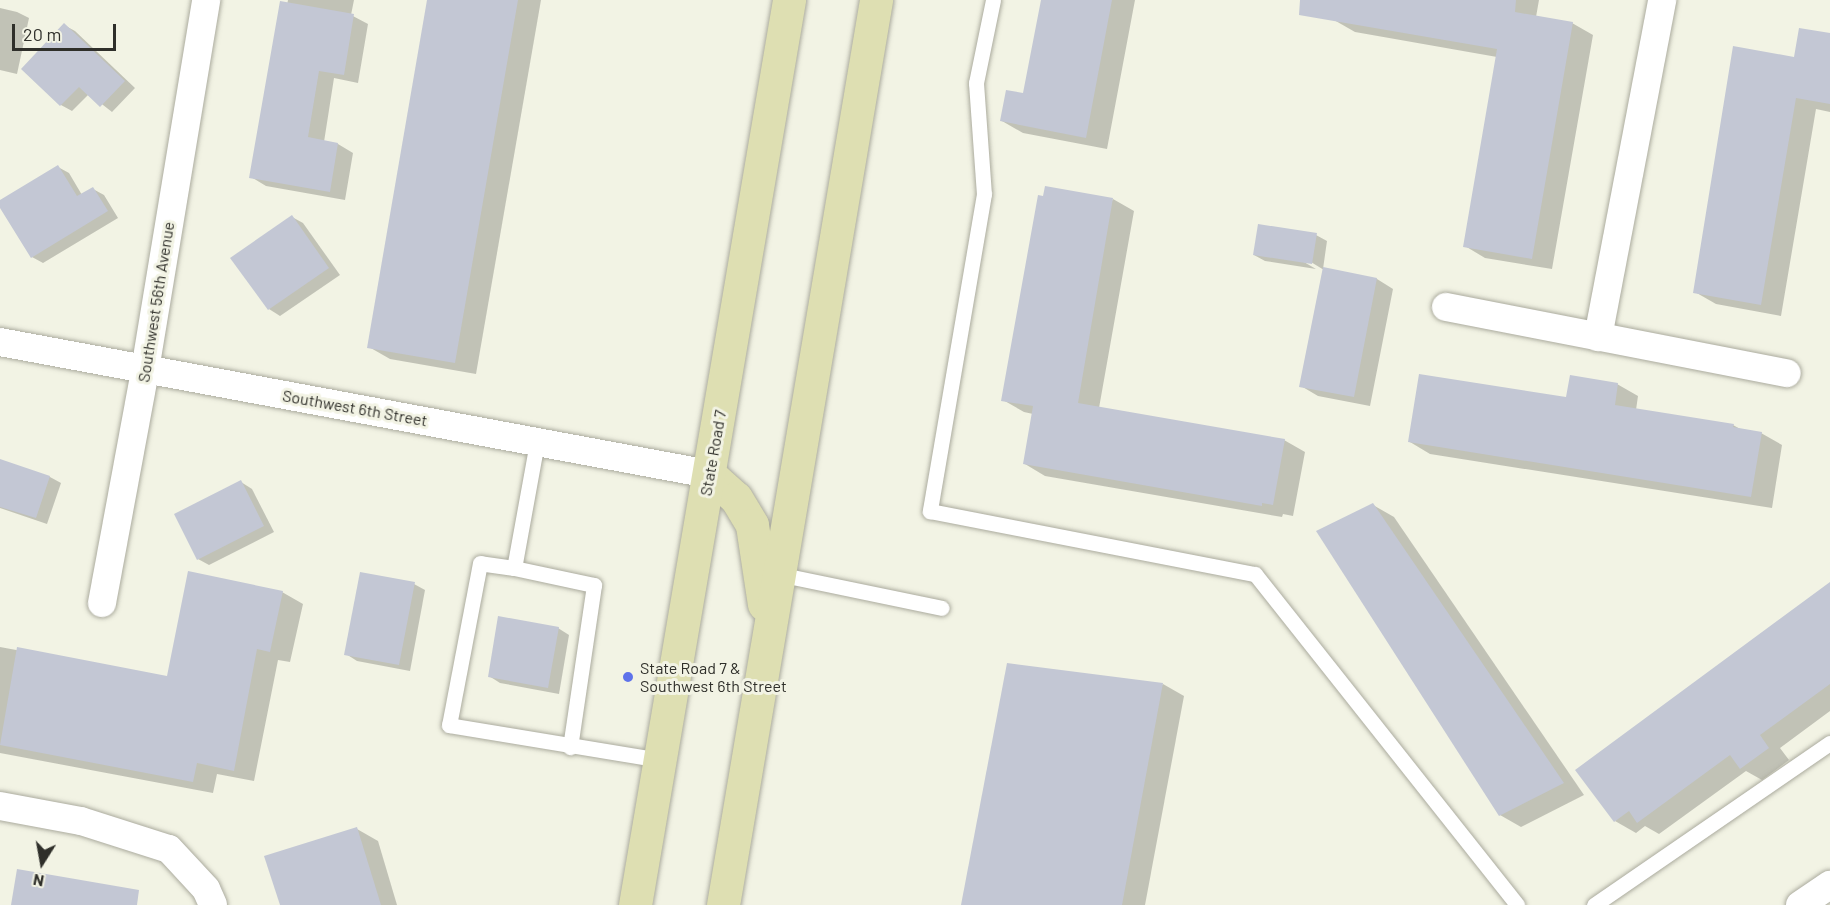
<!DOCTYPE html>
<html>
<head>
<meta charset="utf-8">
<style>
	body { margin:0 }
	#map { position:relative; width:1830px; height:905px; overflow:hidden; background:#f2f3e4; font-family:Barlow,sans-serif }
	div>[style] { position:absolute }
	[style*='--x'] { left:calc(var(--x)*1px); top:calc(var(--y)*1px); width:calc(var(--w)*1px); rotate:calc(var(--a)*1deg) }
	.shadow>* { inset:0; background:#0003 }
	.building>* { inset:0; background:#c3c7d4 }
	.roads { filter:drop-shadow(0 0 2px #abab9e) drop-shadow(0 0 2px #abab9e) }
	.service>* { height:15px; margin:-7.5px; padding:0 7.5px; transform-origin:7.5px; border-radius:7.5px; background:#fff }
	.minor>* { height:28px; margin:-14px; padding:0 14px; transform-origin:14px; border-radius:14px; background:#fff }
	.primary>* { height:33px; margin:-16.5px; padding:0 16.5px; transform-origin:16.5px; border-radius:16.5px; background:#dedfb2 }
	.dots>* { width:16px; height:16px; translate:-50% -50%; box-sizing:border-box; border:3px solid #f2f3e4; border-radius:50% }
	span { translate:-50% -50%; white-space:nowrap; text-align:center; line-height:1.15; -webkit-text-stroke:6px #f2f3e4; paint-order:stroke }
	.street-label { font-size:16px; color:#2f2f2a }
	.poi-label { font-size:16px; color:#2f2f2a }
	.left { translate:0 -50%; text-align:left }
	.north { position:absolute; left:12px; top:833px; width:60px; height:60px; -webkit-text-stroke:4px #f2f3e4; paint-order:stroke; rotate:191deg; font-size:16px; font-weight:700; line-height:24px; text-align:center; color:#2f2f2a }
	.north::after { content:''; display:block; margin:auto; width:21px; height:27px; background:#2f2f2a; clip-path:polygon(50% 0,100% 100%,50% 72%,0 100%) }
	.scale { position:absolute; left:12px; top:24px; width:104px; height:27px; box-sizing:border-box; border:3px solid #2f2f2a; border-top:0; padding-left:8px; font-size:18px; line-height:21px; white-space:nowrap; color:#2f2f2a; -webkit-text-stroke:4px #f2f3e4; paint-order:stroke }
</style>
</head>
<body>
<div id="map">
	<div class="shadow">
		<div style="clip-path:polygon(288px 0,354px 0,351px 15px,368px 24px,358px 83px,334px 78px,324px 142px,338px 144px,353px 153px,345px 200px,266px 186px,251px 177px)"></div>
		<div style="clip-path:polygon(428px 0,541px 0,476px 374px,390px 359px,369px 347px)"></div>
		<div style="clip-path:polygon(1042px 0,1135px 0,1107px 149px,1023px 133px,1002px 121px,1024px 95px)"></div>
		<div style="clip-path:polygon(1338px 0,1539px 0,1536px 17px,1572px 23px,1593px 35px,1552px 269px,1485px 258px,1465px 246px,1497px 57px,1355px 32px,1334px 20px)"></div>
		<div style="clip-path:polygon(0 8px,17px 12px,29px 18px,17px 74px,0 70px)"></div>
		<div style="clip-path:polygon(64px 25px,75px 31px,135px 88px,112px 112px,89px 94px,72px 111px,61px 105px)"></div>
		<div style="clip-path:polygon(1830px 35px,1830px 112px,1816px 109px,1781px 316px,1716px 304px,1695px 292px,1795px 59px)"></div>
		<div style="clip-path:polygon(58px 167px,69px 173px,82px 195px,93px 189px,104px 195px,118px 218px,43px 263px,32px 257px,0 202px)"></div>
		<div style="clip-path:polygon(1113px 199px,1134px 211px,1099px 408px,1284px 440px,1305px 452px,1293px 516px,1283px 514px,1282px 517px,1045px 476px,1025px 464px,1033px 414px,1024px 412px,1003px 400px)"></div>
		<div style="clip-path:polygon(292px 217px,303px 223px,340px 275px,280px 316px,269px 309px)"></div>
		<div style="clip-path:polygon(1316px 235px,1327px 241px,1323px 269px,1377px 279px,1393px 289px,1370px 406px,1318px 396px,1301px 386px,1324px 270px,1306px 259px,1304px 262px,1316px 269px,1265px 261px,1254px 255px)"></div>
		<div style="clip-path:polygon(1617px 384px,1638px 396px,1636px 410px,1733px 425px,1742px 430px,1761px 433px,1782px 445px,1772px 508px,1430px 454px,1410px 442px)"></div>
		<div style="clip-path:polygon(0 461px,50px 477px,61px 483px,47px 524px,0 508px)"></div>
		<div style="clip-path:polygon(241px 482px,252px 489px,274px 532px,209px 565px,198px 559px)"></div>
		<div style="clip-path:polygon(1373px 505px,1394px 517px,1584px 795px,1521px 827px,1500px 815px)"></div>
		<div style="clip-path:polygon(414px 584px,425px 590px,410px 671px,357px 661px,346px 654px)"></div>
		<div style="clip-path:polygon(282px 592px,303px 604px,290px 662px,278px 660px,254px 781px,217px 774px,213px 793px,0 753px,0 647px,168px 678px)"></div>
		<div style="clip-path:polygon(1830px 596px,1830px 711px,1780px 748px,1789px 760px,1762px 780px,1746px 771px,1659px 834px,1645px 826px,1636px 833px,1615px 821px)"></div>
		<div style="clip-path:polygon(558px 628px,569px 635px,559px 694px,500px 683px,489px 676px)"></div>
		<div style="clip-path:polygon(1163px 684px,1184px 696px,1145px 905px,963px 905px)"></div>
		<div style="clip-path:polygon(357px 829px,378px 841px,397px 905px,281px 905px)"></div>
	</div>
	<div class="building">
		<div style="clip-path:polygon(427px 0,518px 0,455px 363px,367px 348px)"></div>
		<div style="clip-path:polygon(1041px 0,1112px 0,1086px 138px,1000px 121px,1006px 90px,1023px 93px)"></div>
		<div style="clip-path:polygon(1300px 0,1516px 0,1515px 12px,1573px 22px,1532px 259px,1463px 247px,1497px 49px,1299px 15px)"></div>
		<div style="clip-path:polygon(280px 1px,354px 14px,344px 75px,319px 71px,308px 137px,338px 143px,330px 192px,249px 178px)"></div>
		<div style="clip-path:polygon(64px 23px,125px 81px,100px 107px,79px 87px,60px 106px,21px 69px)"></div>
		<div style="clip-path:polygon(1799px 28px,1830px 33px,1830px 104px,1796px 98px,1761px 305px,1693px 293px,1733px 46px,1794px 57px)"></div>
		<div style="clip-path:polygon(58px 165px,77px 196px,93px 187px,108px 211px,31px 258px,0 208px,0 200px)"></div>
		<div style="clip-path:polygon(1045px 186px,1113px 198px,1078px 403px,1285px 439px,1273px 505px,1262px 503px,1262px 506px,1023px 464px,1033px 406px,1001px 401px,1038px 195px,1043px 196px)"></div>
		<div style="clip-path:polygon(292px 215px,329px 268px,268px 310px,230px 258px)"></div>
		<div style="clip-path:polygon(1258px 224px,1317px 233px,1312px 264px,1253px 255px)"></div>
		<div style="clip-path:polygon(1323px 267px,1377px 278px,1354px 397px,1299px 387px)"></div>
		<div style="clip-path:polygon(1419px 374px,1566px 397px,1570px 375px,1618px 383px,1615px 405px,1734px 424px,1733px 427px,1762px 432px,1751px 497px,1408px 442px)"></div>
		<div style="clip-path:polygon(0 459px,50px 476px,36px 518px,0 507px)"></div>
		<div style="clip-path:polygon(241px 480px,264px 526px,197px 560px,174px 514px)"></div>
		<div style="clip-path:polygon(1373px 503px,1564px 783px,1499px 816px,1316px 531px)"></div>
		<div style="clip-path:polygon(188px 571px,283px 591px,270px 652px,257px 649px,234px 771px,197px 763px,193px 782px,0 745px,17px 647px,167px 676px)"></div>
		<div style="clip-path:polygon(360px 572px,415px 582px,399px 665px,344px 655px)"></div>
		<div style="clip-path:polygon(1830px 582px,1830px 684px,1760px 735px,1769px 748px,1740px 769px,1730px 755px,1637px 823px,1629px 811px,1614px 822px,1575px 770px)"></div>
		<div style="clip-path:polygon(498px 616px,559px 627px,548px 688px,488px 677px)"></div>
		<div style="clip-path:polygon(1007px 663px,1163px 683px,1122px 905px,961px 905px)"></div>
		<div style="clip-path:polygon(357px 827px,381px 905px,280px 905px,264px 856px)"></div>
		<div style="clip-path:polygon(17px 869px,139px 890px,137px 905px,11px 905px)"></div>
	</div>
	<div class="roads">
		<div class="service">
			<div style="--x:993;--y:0;--w:85;--a:101.6"></div>
			<div style="--x:976;--y:83;--w:111;--a:85.9"></div>
			<div style="--x:984;--y:194;--w:322;--a:99.7"></div>
			<div style="--x:930;--y:511;--w:331;--a:11"></div>
			<div style="--x:1255;--y:574;--w:422;--a:51.6"></div>
			<div style="--x:537;--y:442;--w:128;--a:100.3"></div>
			<div style="--x:514;--y:568;--w:34;--a:-172"></div>
			<div style="--x:480;--y:563;--w:165;--a:100.8"></div>
			<div style="--x:449;--y:725;--w:214;--a:9.4"></div>
			<div style="--x:514;--y:568;--w:82;--a:12"></div>
			<div style="--x:594;--y:585;--w:164;--a:98.4"></div>
			<div style="--x:778;--y:574;--w:167;--a:11.7"></div>
			<div style="--x:1594;--y:905;--w:286;--a:-34.5"></div>
		</div>
		<div class="minor">
			<div style="--x:1446;--y:307;--w:347;--a:11"></div>
			<div style="--x:1598;--y:337;--w:343;--a:-79.2"></div>
			<div style="--x:0;--y:342;--w:721;--a:10.55"></div>
			<div style="--x:102;--y:603;--w:237;--a:-79.5"></div>
			<div style="--x:145;--y:370;--w:375;--a:-80.6"></div>
			<div style="--x:0;--y:806;--w:82;--a:10.5"></div>
			<div style="--x:81;--y:821;--w:92;--a:17.7"></div>
			<div style="--x:169;--y:849;--w:54;--a:47.2"></div>
			<div style="--x:206;--y:889;--w:17;--a:66"></div>
			<div style="--x:1800;--y:905;--w:36;--a:-34"></div>
		</div>
		<div class="primary">
			<div style="--x:709;--y:474;--w:36;--a:42"></div>
			<div style="--x:736;--y:498;--w:31;--a:59"></div>
			<div style="--x:752;--y:525;--w:80;--a:81.4"></div>
			<div style="--x:635;--y:905;--w:918;--a:-80.34"></div>
			<div style="--x:723;--y:905;--w:918;--a:-80.4"></div>
		</div>
	</div>
	<div class="dots">
		<div style="left:628px;top:677px;background:#5e72ea"></div>
	</div>
	<div class="street-label">
		<span style="left:156px;top:302px;rotate:-81deg">Southwest 56th Avenue</span>
		<span style="left:355px;top:408px;rotate:10deg">Southwest 6th Street</span>
		<span style="left:713px;top:453px;rotate:-80deg">State Road 7</span>
	</div>
	<div class="poi-label">
		<span class="left" style="left:640px;top:677px">State Road 7 &amp;<br>Southwest 6th Street</span>
	</div>
	<div class="north">N</div>
	<div class="scale">20 m</div>
</div>
</body>
</html>
